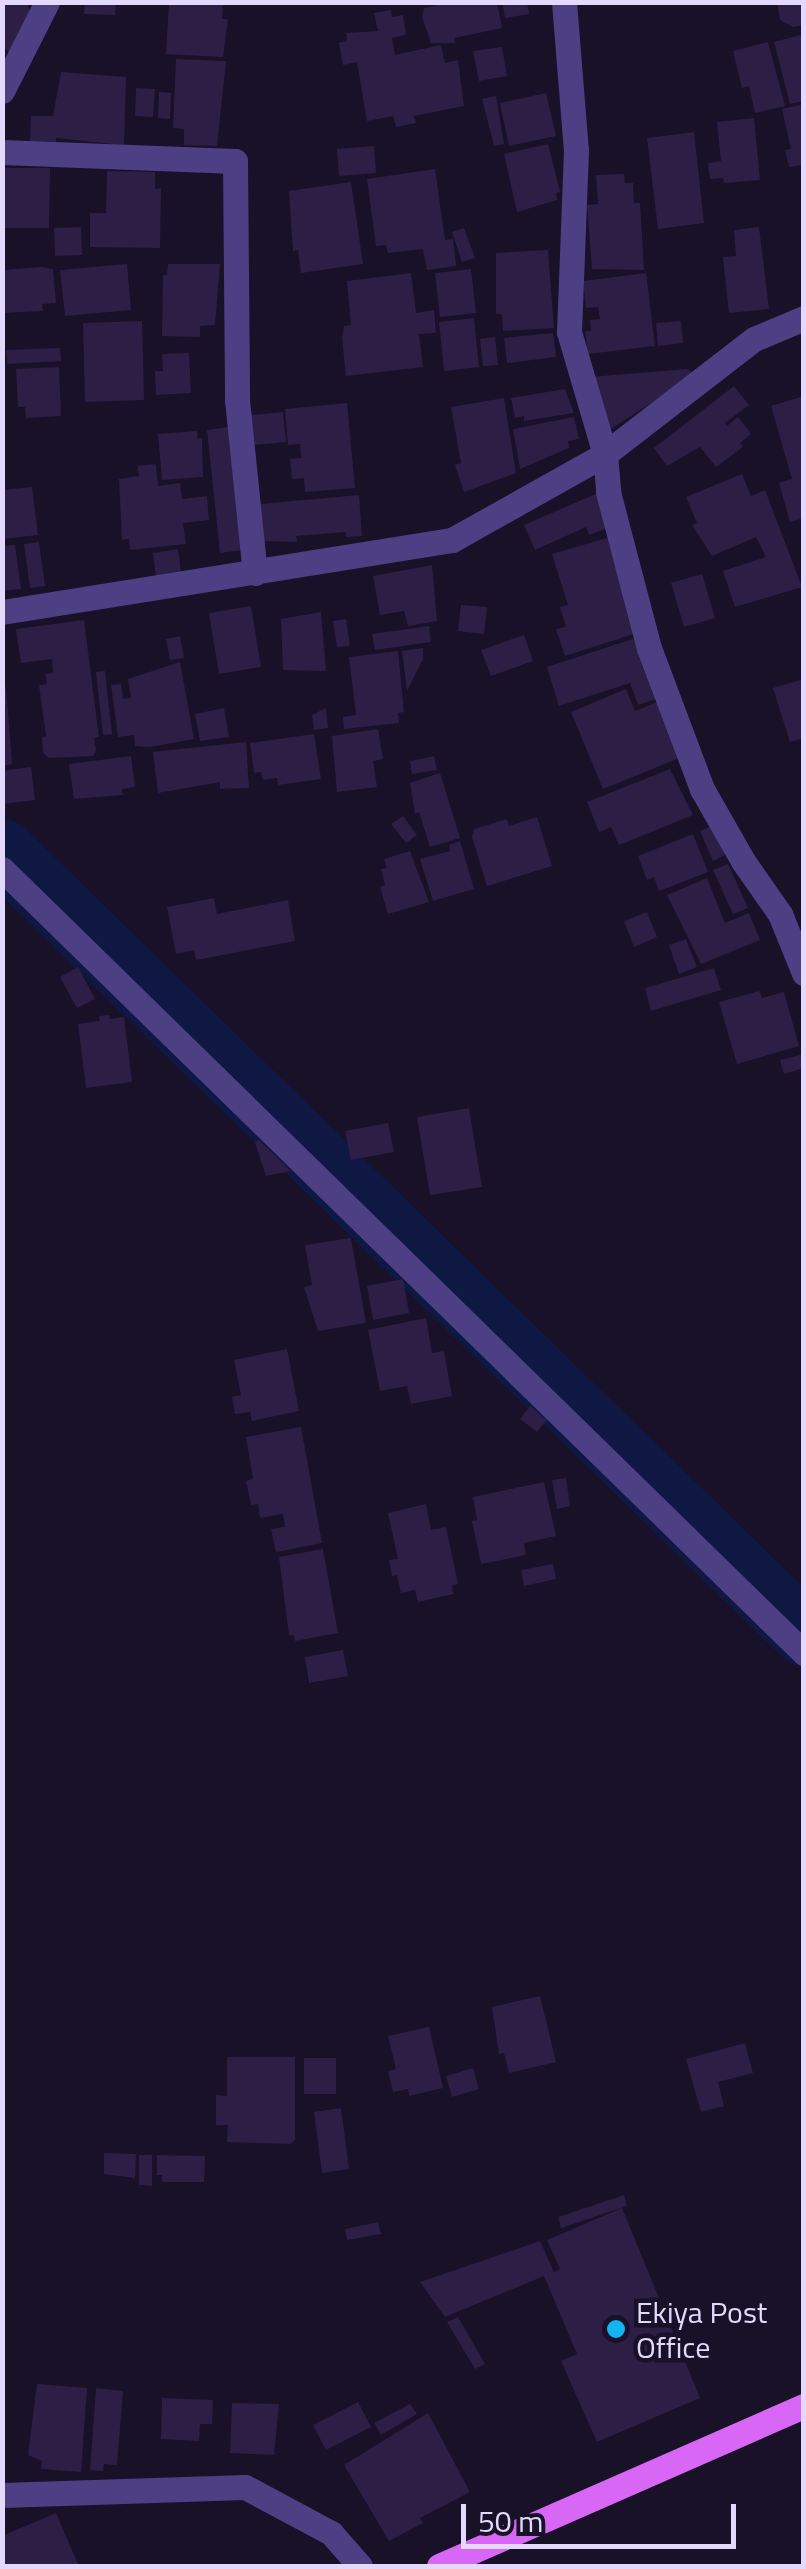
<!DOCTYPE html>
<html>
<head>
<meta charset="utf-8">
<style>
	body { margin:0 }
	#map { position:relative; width:806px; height:2569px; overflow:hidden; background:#181127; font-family:"Titillium Web",sans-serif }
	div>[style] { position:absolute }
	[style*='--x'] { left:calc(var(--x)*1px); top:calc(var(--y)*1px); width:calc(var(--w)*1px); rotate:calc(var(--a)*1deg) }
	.river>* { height:65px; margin:-32.5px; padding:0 32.5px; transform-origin:32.5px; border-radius:32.5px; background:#0e1843 }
	.building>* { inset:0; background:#2d1e46 }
	.minor>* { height:25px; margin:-12.5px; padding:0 12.5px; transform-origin:12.5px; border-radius:12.5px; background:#4d3f83 }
	.major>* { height:25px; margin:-12.5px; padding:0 12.5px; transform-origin:12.5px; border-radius:12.5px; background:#d867f6 }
	.dots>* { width:28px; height:28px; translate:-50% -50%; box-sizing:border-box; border:5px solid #181127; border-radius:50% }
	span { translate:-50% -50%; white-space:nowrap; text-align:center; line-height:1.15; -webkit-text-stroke:9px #181127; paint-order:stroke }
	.poi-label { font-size:30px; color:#e3d9fd }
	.left { translate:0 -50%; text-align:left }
	.frame { position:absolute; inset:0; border:5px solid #e3d9fd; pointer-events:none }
	.scale { position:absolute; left:461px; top:2504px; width:275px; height:45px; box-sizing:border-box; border:5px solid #e3d9fd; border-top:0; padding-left:12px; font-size:30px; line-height:35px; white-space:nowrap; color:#e3d9fd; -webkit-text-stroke:8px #181127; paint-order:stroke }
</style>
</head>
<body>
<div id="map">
	<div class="river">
		<div style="--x:2;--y:851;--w:1120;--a:44.28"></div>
	</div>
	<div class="building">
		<div style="clip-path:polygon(2px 2px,27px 2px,31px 16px,11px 53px,2px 47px)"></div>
		<div style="clip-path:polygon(85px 2px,116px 2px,115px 15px,84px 14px)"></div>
		<div style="clip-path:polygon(169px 2px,223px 2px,222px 19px,228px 19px,223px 57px,166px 54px)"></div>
		<div style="clip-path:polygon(451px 2px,497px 2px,502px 28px,454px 38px,455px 43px,431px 43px,422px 17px,424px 8px)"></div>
		<div style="clip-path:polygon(502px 2px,527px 2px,529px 14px,505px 18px)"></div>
		<div style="clip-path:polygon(777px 2px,804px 2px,804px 25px,793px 27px,780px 20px)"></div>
		<div style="clip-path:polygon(391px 10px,392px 17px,403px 15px,406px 35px,392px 38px,395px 55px,441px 45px,445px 63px,458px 60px,464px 106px,414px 116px,416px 123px,396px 127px,393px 116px,367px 121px,357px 62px,343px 65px,339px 43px,347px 41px,346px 33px,378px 31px,374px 13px)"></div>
		<div style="clip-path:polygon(804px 34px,804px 101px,790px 104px,774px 42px)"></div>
		<div style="clip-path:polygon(768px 42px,785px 106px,755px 113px,749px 86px,742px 88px,733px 51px)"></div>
		<div style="clip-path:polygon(502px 47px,507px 76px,479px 81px,473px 51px)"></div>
		<div style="clip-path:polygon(176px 59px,226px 61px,217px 146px,184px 145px,184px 129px,173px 128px)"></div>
		<div style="clip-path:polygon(61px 72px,126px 77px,124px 145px,56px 138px,56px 142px,30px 141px,31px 116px,53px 116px)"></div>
		<div style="clip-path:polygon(136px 88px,155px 89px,153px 117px,135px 116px)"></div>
		<div style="clip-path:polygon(159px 92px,171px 93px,170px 119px,158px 118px)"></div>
		<div style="clip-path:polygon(546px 93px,556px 136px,509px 146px,500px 103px)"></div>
		<div style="clip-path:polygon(496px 96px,504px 144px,494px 146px,482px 99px)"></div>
		<div style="clip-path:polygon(804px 104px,804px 165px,789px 167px,785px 150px,791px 149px,782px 109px)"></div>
		<div style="clip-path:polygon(754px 118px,760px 180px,724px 183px,723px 178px,710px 179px,708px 163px,721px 161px,717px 122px)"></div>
		<div style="clip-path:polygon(694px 132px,704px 223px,658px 229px,647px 138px)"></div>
		<div style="clip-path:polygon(548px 144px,560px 192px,556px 193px,557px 200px,517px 212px,504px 154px)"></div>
		<div style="clip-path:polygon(374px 146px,376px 173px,339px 176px,337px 149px)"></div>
		<div style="clip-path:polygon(2px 168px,50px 168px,49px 228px,2px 228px)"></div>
		<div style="clip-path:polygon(435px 169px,445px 240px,453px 239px,456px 266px,427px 270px,423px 249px,388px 253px,386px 245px,376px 246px,367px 179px)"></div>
		<div style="clip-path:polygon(107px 171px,155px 172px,155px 189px,161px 188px,160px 248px,90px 247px,90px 213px,106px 213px)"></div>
		<div style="clip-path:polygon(624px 174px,625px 183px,633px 183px,634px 203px,640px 203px,644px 270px,592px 269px,587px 205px,598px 204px,596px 175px)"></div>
		<div style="clip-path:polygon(351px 182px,363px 264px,301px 273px,298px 250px,293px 251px,289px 191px)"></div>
		<div style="clip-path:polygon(81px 227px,82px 255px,55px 256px,54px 228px)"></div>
		<div style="clip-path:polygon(759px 227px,769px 309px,729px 313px,723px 257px,736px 256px,734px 230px)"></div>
		<div style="clip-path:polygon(464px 228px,475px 258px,462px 262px,452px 232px)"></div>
		<div style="clip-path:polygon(548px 250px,554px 328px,503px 331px,502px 314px,496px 314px,496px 253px)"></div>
		<div style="clip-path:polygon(127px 264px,131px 310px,65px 316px,60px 270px)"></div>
		<div style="clip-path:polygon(168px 264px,220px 264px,215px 325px,200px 326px,200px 337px,162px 336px,163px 275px,167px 275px)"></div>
		<div style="clip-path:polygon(42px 267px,53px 269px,56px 303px,42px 304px,43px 311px,2px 313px,2px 270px)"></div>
		<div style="clip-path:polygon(471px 269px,476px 313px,440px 317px,435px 273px)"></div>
		<div style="clip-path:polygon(411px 273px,416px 313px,434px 310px,436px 333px,419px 334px,423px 367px,346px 376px,342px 338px,344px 326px,351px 325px,347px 281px)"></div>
		<div style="clip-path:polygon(646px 273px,655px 346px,588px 354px,585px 331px,591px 331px,590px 320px,600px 319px,598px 307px,586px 308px,583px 281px)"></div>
		<div style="clip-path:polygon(474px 318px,479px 367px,444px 371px,439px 322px)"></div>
		<div style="clip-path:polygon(142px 321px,144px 400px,85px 402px,83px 323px)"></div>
		<div style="clip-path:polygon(681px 321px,683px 343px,658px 346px,656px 323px)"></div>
		<div style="clip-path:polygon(553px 333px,556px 357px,507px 363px,504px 338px)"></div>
		<div style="clip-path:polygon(495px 337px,498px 365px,483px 366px,480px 339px)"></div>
		<div style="clip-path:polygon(60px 348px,61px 361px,7px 364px,6px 350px)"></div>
		<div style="clip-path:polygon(189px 353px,191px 393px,156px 395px,155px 371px,163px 371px,162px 354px)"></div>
		<div style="clip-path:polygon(59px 367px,61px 416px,26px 418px,25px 407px,18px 407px,16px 369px)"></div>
		<div style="clip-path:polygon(687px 369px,696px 374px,603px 434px,590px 377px)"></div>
		<div style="clip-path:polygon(734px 386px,749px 405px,725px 423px,727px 426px,738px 417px,751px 434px,740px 443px,743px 447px,716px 467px,700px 447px,667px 466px,654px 448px)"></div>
		<div style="clip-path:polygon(565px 389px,574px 413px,524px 421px,524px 416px,515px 418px,511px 398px)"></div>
		<div style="clip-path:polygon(804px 396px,804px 518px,790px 522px,779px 483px,792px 479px,771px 406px)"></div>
		<div style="clip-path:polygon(504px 398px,516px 473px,464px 492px,455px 465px,461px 463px,451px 407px)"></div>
		<div style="clip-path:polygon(347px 403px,355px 488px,305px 492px,304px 478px,292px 479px,290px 459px,301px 458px,300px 444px,288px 445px,285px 409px)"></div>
		<div style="clip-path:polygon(283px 412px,286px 442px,253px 445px,250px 415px)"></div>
		<div style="clip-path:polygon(574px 417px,579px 439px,568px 441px,569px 448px,520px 469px,513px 429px)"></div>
		<div style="clip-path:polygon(229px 427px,243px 550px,220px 553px,207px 430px)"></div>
		<div style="clip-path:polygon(197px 431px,198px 439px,202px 438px,203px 477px,162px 480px,158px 434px)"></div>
		<div style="clip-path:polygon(156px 464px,158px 486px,180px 483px,182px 499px,207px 496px,209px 520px,183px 523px,186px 544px,130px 550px,129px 539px,122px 540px,119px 479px,139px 476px,137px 466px)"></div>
		<div style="clip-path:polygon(742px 474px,751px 496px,765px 490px,802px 587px,735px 607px,723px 571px,766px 557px,756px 537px,712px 556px,692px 525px,697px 523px,686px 497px)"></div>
		<div style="clip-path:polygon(32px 487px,38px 535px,2px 539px,2px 490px)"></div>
		<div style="clip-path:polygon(598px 493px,610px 527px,589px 535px,586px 527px,535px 550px,524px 525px)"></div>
		<div style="clip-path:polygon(359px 495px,362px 536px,346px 537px,346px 532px,296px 536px,297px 542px,264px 541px,260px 504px)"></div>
		<div style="clip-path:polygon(607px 538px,640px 632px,565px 656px,556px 629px,566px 627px,560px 607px,568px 605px,552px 554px)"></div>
		<div style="clip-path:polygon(39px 542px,45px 586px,30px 588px,24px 544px)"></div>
		<div style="clip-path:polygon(15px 545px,21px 589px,2px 591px,2px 546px)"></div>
		<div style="clip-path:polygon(178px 549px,181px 572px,156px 576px,153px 553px)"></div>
		<div style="clip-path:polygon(432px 565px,437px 621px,408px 626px,404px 611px,380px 615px,373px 576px)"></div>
		<div style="clip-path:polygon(702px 574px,715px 618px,684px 627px,671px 583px)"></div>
		<div style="clip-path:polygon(461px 605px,487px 607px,484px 634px,458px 631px)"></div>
		<div style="clip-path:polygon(251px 606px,261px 667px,219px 674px,209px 613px)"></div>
		<div style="clip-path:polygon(321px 612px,326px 671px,283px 670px,281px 619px)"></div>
		<div style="clip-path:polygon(346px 619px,350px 646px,337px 647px,333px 621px)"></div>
		<div style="clip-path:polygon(84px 620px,99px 737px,94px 738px,96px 750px,93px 756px,49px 758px,43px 753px,42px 737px,46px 736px,39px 685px,47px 684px,45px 674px,53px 673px,52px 659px,21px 663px,16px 629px)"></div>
		<div style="clip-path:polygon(429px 626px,431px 642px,375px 650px,372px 634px)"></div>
		<div style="clip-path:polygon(524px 635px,533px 661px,491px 676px,481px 650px)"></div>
		<div style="clip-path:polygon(180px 636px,184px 658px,170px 660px,166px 639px)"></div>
		<div style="clip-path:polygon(639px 637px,659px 698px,638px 705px,630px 683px,559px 706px,547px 667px)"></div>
		<div style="clip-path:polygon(423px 648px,423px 659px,407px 691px,402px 651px)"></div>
		<div style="clip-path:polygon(398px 651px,404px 712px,398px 713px,399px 723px,344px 729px,343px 717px,356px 715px,349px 657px)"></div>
		<div style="clip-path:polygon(180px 662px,194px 739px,150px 747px,135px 746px,134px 735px,118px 737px,111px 685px,121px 684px,123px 699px,131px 698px,128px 679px)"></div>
		<div style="clip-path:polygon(105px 671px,112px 734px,103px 735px,96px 672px)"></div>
		<div style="clip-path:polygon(804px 679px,804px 738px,790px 742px,773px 688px)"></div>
		<div style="clip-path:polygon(6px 687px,12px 764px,2px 766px,2px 688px)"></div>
		<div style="clip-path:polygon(626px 689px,635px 711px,660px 701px,682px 757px,603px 789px,571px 712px)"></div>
		<div style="clip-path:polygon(224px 708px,229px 737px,200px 741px,195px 714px)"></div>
		<div style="clip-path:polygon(326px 708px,328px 728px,314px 730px,312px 715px)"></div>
		<div style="clip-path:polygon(378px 729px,383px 759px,373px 761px,377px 787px,337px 792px,332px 736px)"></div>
		<div style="clip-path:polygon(314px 734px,321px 779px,278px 785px,277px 778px,263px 780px,261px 772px,254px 773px,250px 743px)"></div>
		<div style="clip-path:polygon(246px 742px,249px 788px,220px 789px,220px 782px,158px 793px,153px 752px)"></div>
		<div style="clip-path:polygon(131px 756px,135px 787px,122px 789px,123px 795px,74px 799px,69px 764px)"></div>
		<div style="clip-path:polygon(434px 756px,437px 770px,412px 774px,410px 761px)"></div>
		<div style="clip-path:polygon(31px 767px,35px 800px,2px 804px,2px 771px)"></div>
		<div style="clip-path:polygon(670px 769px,693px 815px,619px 845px,611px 827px,599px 832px,587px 802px)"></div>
		<div style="clip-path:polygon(440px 773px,460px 838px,430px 847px,419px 812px,415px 814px,410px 783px)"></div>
		<div style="clip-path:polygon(403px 816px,417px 835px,406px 843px,391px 824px)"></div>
		<div style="clip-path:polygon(537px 817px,552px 866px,487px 886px,472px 837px,474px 829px,507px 819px,509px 826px)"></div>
		<div style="clip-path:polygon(714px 825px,727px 854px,713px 861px,700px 831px)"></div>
		<div style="clip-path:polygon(693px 834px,708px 872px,659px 891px,654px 877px,647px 880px,638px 856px)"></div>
		<div style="clip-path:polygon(460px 841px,474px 889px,433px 901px,420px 859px,450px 851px,449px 845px)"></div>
		<div style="clip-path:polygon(410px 851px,429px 902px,388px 914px,380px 887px,385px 885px,381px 869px,387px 868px,384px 859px)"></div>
		<div style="clip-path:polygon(728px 864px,748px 908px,733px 914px,713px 870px)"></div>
		<div style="clip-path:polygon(707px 878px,725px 923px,749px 913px,760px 940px,701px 964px,667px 895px)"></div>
		<div style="clip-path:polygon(214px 898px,217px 914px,288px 900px,295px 941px,196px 960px,194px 950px,176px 954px,167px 907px)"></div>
		<div style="clip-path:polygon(647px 912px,657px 937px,634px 947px,624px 921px)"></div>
		<div style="clip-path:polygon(686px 939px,697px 967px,679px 974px,669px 945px)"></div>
		<div style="clip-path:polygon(78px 967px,95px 999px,77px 1008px,60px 977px)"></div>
		<div style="clip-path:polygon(714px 968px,721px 990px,651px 1011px,645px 988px)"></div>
		<div style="clip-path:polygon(759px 991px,762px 998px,784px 992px,799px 1046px,737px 1064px,719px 1002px)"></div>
		<div style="clip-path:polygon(109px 1015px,110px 1019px,124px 1017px,132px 1082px,86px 1088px,78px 1024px,100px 1021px,99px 1016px)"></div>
		<div style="clip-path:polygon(804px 1054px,804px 1068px,784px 1074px,780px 1060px)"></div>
		<div style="clip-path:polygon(469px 1108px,482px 1187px,430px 1195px,417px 1117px)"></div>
		<div style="clip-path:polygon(388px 1123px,394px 1152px,351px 1160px,345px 1131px)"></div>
		<div style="clip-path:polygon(259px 1140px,291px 1171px,266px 1176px,255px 1142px)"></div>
		<div style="clip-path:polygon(351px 1238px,366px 1323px,318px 1331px,304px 1287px,312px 1285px,305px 1245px)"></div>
		<div style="clip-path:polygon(403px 1279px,409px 1313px,373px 1320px,367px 1286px)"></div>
		<div style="clip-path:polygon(426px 1318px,432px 1353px,444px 1351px,452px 1396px,411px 1404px,407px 1386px,380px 1391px,368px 1330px)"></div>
		<div style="clip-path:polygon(287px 1349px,299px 1411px,252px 1421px,250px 1412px,235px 1414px,232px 1397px,241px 1395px,234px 1360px)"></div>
		<div style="clip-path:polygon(530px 1406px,547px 1420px,537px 1432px,520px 1419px)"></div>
		<div style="clip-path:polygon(301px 1427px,322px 1543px,276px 1552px,271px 1529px,285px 1527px,283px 1514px,260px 1518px,258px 1504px,251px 1505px,246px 1481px,253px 1479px,246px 1437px)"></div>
		<div style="clip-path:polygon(566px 1478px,570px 1506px,557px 1509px,552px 1480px)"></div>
		<div style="clip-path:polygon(544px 1482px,556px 1536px,524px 1543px,526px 1555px,481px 1564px,472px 1521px,477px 1520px,473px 1497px)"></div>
		<div style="clip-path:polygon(426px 1504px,431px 1530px,446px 1527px,458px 1584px,452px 1585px,453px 1594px,418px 1602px,415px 1590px,401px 1593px,397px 1575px,392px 1576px,389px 1560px,398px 1559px,388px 1513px)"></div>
		<div style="clip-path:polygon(323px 1549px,338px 1633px,295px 1641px,294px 1635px,289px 1635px,279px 1557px)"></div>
		<div style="clip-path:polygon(553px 1564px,556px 1579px,524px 1586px,521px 1570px)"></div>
		<div style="clip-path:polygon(343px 1650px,348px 1676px,309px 1683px,305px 1657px)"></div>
		<div style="clip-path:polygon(540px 1996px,556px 2062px,509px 2073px,504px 2053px,499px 2054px,492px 2007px)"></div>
		<div style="clip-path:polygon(429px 2027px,443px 2088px,409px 2096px,408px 2089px,393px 2092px,388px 2071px,396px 2069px,388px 2036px)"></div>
		<div style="clip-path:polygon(745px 2043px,753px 2073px,718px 2082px,724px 2106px,701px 2112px,686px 2059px)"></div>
		<div style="clip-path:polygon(227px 2057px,295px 2057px,295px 2140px,290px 2144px,227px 2142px,228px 2125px,216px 2125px,216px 2095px,227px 2096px)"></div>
		<div style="clip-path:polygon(304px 2058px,336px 2058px,336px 2094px,304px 2094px)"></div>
		<div style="clip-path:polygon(473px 2068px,479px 2089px,452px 2097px,446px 2076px)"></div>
		<div style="clip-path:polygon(341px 2108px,349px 2169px,322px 2173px,314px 2112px)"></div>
		<div style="clip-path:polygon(104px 2153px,136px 2154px,135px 2178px,104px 2174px)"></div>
		<div style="clip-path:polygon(139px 2155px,152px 2155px,152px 2186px,139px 2185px)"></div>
		<div style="clip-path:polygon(157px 2155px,205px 2156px,204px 2182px,162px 2182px,162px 2175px,157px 2175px)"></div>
		<div style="clip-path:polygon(624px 2195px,627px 2206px,561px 2228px,558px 2217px)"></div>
		<div style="clip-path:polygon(622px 2208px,700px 2398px,597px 2442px,561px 2361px,577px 2354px,544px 2276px,445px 2317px,420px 2282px,540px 2241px,554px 2272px,560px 2269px,547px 2240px)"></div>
		<div style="clip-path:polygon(378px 2222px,381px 2234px,347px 2240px,345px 2229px)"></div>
		<div style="clip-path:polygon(458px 2317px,485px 2364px,475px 2369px,447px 2322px)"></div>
		<div style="clip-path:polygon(37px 2384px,87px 2388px,81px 2472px,41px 2469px,42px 2461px,28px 2455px)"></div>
		<div style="clip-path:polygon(96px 2388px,123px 2391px,117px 2465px,104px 2464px,103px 2471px,90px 2470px)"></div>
		<div style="clip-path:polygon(162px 2398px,213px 2400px,212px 2424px,200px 2424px,199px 2441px,161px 2439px)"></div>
		<div style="clip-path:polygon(358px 2402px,371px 2427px,326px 2450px,313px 2425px)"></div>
		<div style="clip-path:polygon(232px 2403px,279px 2404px,274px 2455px,230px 2453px)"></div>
		<div style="clip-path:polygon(410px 2404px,417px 2414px,381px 2435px,374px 2423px)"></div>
		<div style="clip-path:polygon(428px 2413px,470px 2492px,420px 2518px,423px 2523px,389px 2541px,344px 2465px)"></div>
		<div style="clip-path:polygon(56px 2513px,78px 2564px,2px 2566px,2px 2536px)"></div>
	</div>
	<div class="minor">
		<div style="--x:564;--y:2;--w:148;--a:85.4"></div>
		<div style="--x:576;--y:150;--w:182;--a:92.2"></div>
		<div style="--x:569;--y:332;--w:127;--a:73.6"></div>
		<div style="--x:605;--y:454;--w:38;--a:85"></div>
		<div style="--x:608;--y:492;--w:161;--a:75.3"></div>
		<div style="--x:649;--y:648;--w:151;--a:69.4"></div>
		<div style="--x:702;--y:789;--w:83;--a:60.3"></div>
		<div style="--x:743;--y:861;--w:65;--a:55.1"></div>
		<div style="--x:780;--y:914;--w:64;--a:67.9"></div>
		<div style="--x:2;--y:91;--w:100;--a:-63.2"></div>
		<div style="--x:2;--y:152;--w:233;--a:2.2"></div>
		<div style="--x:235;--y:161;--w:239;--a:89.5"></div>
		<div style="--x:237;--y:400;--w:174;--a:84.1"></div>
		<div style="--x:2;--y:612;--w:456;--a:-9.1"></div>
		<div style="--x:452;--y:540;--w:176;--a:-29.3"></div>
		<div style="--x:605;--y:454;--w:188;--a:-37.7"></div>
		<div style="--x:754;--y:339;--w:54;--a:-22.8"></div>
		<div style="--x:2;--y:869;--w:1122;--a:44.35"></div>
		<div style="--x:2;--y:2495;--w:243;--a:-1.9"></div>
		<div style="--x:245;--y:2487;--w:98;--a:28.1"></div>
		<div style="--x:331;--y:2533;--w:44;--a:48.7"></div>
	</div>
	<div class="major">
		<div style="--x:439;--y:2566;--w:399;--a:-23.7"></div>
	</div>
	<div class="dots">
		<div style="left:616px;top:2329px;background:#12b5f0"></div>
	</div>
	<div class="poi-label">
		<span class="left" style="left:636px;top:2329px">Ekiya Post<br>Office</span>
	</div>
	<div class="frame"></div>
	<div class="scale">50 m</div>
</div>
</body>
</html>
